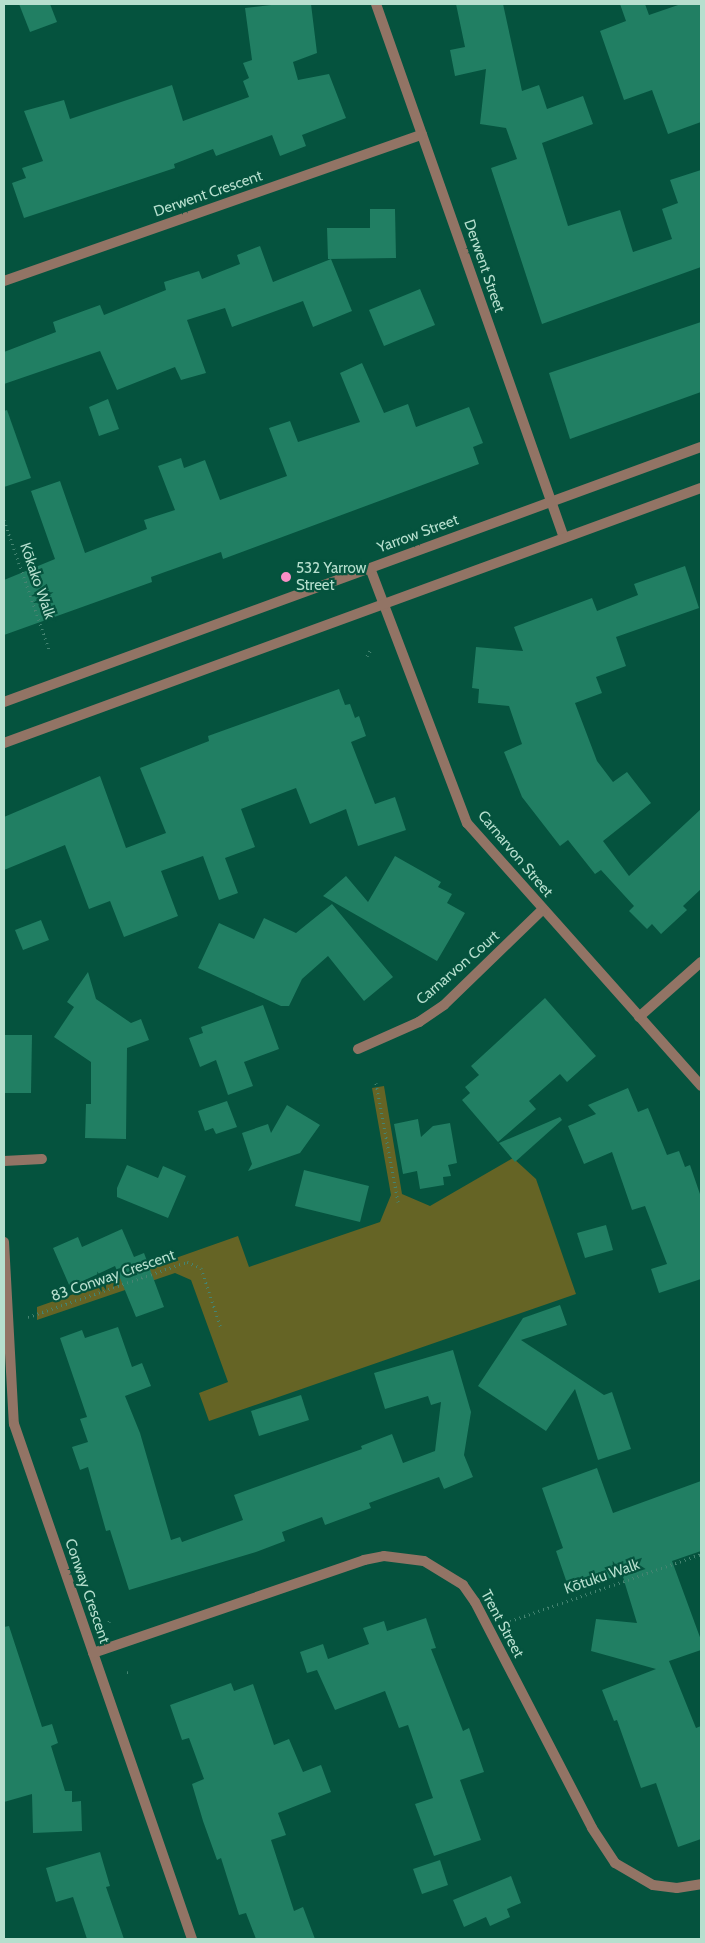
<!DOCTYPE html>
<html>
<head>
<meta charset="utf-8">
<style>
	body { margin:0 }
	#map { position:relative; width:705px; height:1943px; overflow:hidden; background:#05533e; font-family:Cabin,sans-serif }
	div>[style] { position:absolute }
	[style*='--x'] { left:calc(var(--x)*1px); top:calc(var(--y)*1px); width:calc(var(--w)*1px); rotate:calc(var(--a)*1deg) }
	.green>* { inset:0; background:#656425 }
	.building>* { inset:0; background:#217f63 }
	.path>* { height:3px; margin-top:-1.5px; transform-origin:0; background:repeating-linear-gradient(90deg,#448471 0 1px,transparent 0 5px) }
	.minor>* { height:10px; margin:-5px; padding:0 5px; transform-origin:5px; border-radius:5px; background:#927465 }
	.tertiary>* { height:10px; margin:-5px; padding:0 5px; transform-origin:5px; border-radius:5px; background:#927465 }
	.dots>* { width:14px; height:14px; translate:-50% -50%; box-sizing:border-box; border:2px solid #05533e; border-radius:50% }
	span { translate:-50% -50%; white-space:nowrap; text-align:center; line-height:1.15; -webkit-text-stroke:4.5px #05533e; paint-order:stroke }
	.street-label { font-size:15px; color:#b6dfce }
	.poi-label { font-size:15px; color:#b6dfce }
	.left { translate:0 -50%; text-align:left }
	.frame { position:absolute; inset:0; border:5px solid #b6dfce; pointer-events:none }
</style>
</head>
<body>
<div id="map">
	<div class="green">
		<div style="clip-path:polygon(384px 1086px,402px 1194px,430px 1206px,513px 1158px,536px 1179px,576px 1294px,209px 1421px,199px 1393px,228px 1382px,191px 1280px,175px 1273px,37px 1320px,37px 1307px,238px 1236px,249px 1267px,380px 1222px,391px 1195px,372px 1088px)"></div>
	</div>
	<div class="building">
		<div style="clip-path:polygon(19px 4px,50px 4px,57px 22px,30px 32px)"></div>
		<div style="clip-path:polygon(280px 4px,311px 4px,317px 53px,293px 62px,298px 80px,329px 74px,346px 118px,302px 135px,306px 146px,280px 156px,272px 135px,216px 156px,213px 149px,174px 164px,175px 168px,24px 218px,12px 183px,26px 178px,22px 168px,43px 161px,24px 111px,64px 100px,70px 119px,172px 85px,183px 121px,249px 97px,243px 81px,249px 78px,243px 63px,252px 60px,245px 8px)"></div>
		<div style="clip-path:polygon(456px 4px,503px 4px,522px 91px,539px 85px,547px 109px,583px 96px,593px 124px,542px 143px,568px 226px,620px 210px,633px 252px,672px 239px,662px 209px,678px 203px,670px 180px,701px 170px,701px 267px,542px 324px,491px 168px,517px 159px,506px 128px,480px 124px,486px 69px,455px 76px,450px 50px,465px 47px)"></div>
		<div style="clip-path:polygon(620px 4px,645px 4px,649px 15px,681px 4px,701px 4px,701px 122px,668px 134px,652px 90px,624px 100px,600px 31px,626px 21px)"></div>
		<div style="clip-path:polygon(370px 209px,395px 209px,396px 258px,328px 259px,327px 228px,370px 228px)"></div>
		<div style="clip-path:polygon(260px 246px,273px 282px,331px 259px,352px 311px,313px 327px,303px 301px,232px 327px,225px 308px,187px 320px,206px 373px,181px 380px,175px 367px,117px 390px,100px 351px,4px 384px,4px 352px,56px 332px,53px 322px,100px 305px,104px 315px,166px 290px,164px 282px,199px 271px,202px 279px,240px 264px,237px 255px)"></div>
		<div style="clip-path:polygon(420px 289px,435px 325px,384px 346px,369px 310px)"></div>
		<div style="clip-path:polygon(701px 322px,701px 392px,570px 439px,549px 373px)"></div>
		<div style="clip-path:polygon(362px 363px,384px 413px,408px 404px,416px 427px,469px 407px,483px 443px,473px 447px,479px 464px,223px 559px,221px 552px,151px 577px,152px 582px,4px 635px,4px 580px,55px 559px,31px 491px,60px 481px,85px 553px,147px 529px,144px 520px,175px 510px,158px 466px,181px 458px,184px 468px,205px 460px,220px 500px,287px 476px,269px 428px,290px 421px,298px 442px,360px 422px,340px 373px)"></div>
		<div style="clip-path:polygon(108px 399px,119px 429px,99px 436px,89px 407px)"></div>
		<div style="clip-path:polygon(7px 410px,31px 478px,4px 487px,4px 411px)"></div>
		<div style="clip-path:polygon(685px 566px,699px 608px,616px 637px,626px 666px,596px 677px,602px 693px,575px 703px,597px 761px,613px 782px,627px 772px,651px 803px,603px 841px,629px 876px,701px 809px,701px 889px,683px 906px,687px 910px,661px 934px,652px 924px,647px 929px,629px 911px,634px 906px,601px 870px,595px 874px,568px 840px,560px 846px,522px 797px,504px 752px,522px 744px,509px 706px,478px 703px,479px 689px,472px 688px,476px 647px,523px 651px,514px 627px,592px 598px,597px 611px,638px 595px,634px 584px)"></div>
		<div style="clip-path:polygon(339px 689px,345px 705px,350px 704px,355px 718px,359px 716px,366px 736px,351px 742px,375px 804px,395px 797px,406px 830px,358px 846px,346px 809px,310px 824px,296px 788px,241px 809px,255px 847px,225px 858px,238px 893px,219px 900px,203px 856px,161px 871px,178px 916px,124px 937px,110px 901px,89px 909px,65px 845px,4px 870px,4px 817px,100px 776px,126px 848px,166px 833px,140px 768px,209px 741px,208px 736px)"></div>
		<div style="clip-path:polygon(395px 856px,441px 882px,438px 887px,452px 894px,447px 903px,465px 913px,437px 961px,323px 896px,346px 876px,368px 902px)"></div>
		<div style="clip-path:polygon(332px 904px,393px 977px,364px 1001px,328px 956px,302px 979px,289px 1006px,281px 1006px,198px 968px,219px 923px,254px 939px,264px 918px,296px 933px)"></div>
		<div style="clip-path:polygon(41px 920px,49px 940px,23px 950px,15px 930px)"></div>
		<div style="clip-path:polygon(88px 972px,96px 999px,131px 1023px,141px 1019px,149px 1040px,127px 1048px,126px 1139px,85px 1138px,86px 1104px,91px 1104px,91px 1062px,54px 1037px,74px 1007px,67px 1002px)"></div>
		<div style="clip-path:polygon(545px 998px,596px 1056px,567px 1082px,560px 1074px,529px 1101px,536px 1109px,498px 1142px,462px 1100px,470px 1093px,465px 1087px,479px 1075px,471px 1066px)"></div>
		<div style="clip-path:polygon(263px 1005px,279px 1049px,244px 1062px,253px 1086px,228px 1095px,216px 1060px,200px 1067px,189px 1038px,203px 1033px,201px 1027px)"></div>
		<div style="clip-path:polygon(4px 1035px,32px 1035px,31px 1093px,4px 1093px)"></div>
		<div style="clip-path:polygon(628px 1088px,638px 1112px,648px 1108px,667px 1155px,679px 1151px,685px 1167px,690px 1165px,701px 1197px,701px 1279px,659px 1293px,651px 1269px,667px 1264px,645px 1206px,632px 1210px,612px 1152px,584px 1164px,568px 1126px,596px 1114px,588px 1105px)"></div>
		<div style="clip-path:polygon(227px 1101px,237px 1127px,216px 1134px,213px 1128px,205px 1131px,198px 1111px)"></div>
		<div style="clip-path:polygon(287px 1105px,320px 1125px,300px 1153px,248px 1171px,252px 1164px,242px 1133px,268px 1124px,271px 1133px)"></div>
		<div style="clip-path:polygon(560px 1117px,562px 1120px,515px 1162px,499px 1143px)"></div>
		<div style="clip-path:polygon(418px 1119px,421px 1137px,433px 1126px,450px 1123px,457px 1163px,448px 1165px,451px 1176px,443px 1177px,444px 1185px,420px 1189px,417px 1171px,403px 1174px,394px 1124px)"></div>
		<div style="clip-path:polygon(127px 1165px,158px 1178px,163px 1166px,186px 1176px,168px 1218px,117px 1197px,117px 1188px)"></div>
		<div style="clip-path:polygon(304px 1170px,369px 1186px,360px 1222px,295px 1206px)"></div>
		<div style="clip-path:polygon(606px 1225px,613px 1250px,585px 1258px,577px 1233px)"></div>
		<div style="clip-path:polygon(122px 1229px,134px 1257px,144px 1253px,164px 1307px,136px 1317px,115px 1266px,70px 1287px,53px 1248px,78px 1237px,82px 1247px)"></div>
		<div style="clip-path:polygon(560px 1305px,567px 1325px,521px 1340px,604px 1395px,612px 1392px,631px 1449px,598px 1460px,575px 1389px,546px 1431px,478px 1386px,523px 1318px)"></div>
		<div style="clip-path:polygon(118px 1327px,132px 1367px,142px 1363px,151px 1386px,125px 1396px,140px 1433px,171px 1540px,180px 1537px,182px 1542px,243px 1520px,234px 1495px,362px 1449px,361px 1446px,392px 1434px,403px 1463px,435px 1451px,441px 1402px,431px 1405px,428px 1396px,385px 1409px,374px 1373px,453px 1350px,471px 1412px,464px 1455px,473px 1477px,444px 1489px,439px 1477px,369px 1503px,371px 1508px,325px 1525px,322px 1517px,282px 1532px,285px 1541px,256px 1552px,129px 1590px,110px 1530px,106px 1531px,88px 1467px,80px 1470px,72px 1447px,88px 1442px,80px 1419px,87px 1417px,60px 1338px,82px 1330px,85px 1338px)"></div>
		<div style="clip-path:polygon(301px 1395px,309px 1420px,259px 1436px,251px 1411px)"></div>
		<div style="clip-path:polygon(597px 1468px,613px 1513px,701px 1481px,701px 1551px,672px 1561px,701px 1640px,701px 1650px,669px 1661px,696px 1728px,701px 1726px,701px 1839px,678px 1847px,656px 1783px,641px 1788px,617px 1720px,614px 1721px,602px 1690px,656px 1669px,591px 1651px,596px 1619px,637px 1623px,622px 1574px,570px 1592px,556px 1551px,563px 1548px,542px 1488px)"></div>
		<div style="clip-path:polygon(426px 1618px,436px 1648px,431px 1649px,463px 1731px,469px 1728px,484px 1772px,460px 1780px,481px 1840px,434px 1856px,415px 1804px,433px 1798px,408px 1725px,399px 1728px,385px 1691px,335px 1710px,317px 1670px,307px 1673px,300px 1652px,323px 1644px,328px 1659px,369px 1644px,363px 1628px,384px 1621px,387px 1631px)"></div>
		<div style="clip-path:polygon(9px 1626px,42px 1727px,52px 1724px,58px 1743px,51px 1746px,65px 1791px,72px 1791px,72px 1802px,81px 1801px,82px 1831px,33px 1833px,32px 1794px,4px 1802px,4px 1627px)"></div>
		<div style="clip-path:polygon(231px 1683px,234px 1691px,253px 1684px,274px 1745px,289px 1739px,303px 1772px,321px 1765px,331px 1792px,278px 1813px,286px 1835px,271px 1840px,294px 1911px,303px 1907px,315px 1939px,256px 1939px,246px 1913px,239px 1915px,221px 1858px,217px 1860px,203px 1821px,192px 1784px,204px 1779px,189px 1738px,182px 1740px,170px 1705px)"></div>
		<div style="clip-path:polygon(100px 1852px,110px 1886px,106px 1887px,124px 1939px,87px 1939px,73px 1897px,56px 1902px,46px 1868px)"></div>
		<div style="clip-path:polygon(440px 1860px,448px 1885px,422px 1894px,413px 1869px)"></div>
		<div style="clip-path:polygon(511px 1876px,521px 1903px,507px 1909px,510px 1917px,490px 1926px,486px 1917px,464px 1927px,453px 1900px)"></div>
	</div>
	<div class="path">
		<div style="--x:4;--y:520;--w:137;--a:70.8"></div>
		<div style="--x:367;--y:656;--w:6;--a:-59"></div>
		<div style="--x:376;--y:1083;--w:121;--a:79.5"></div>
		<div style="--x:28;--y:1317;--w:168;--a:-19.1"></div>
		<div style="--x:187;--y:1262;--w:15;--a:23"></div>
		<div style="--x:201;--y:1268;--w:63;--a:71.6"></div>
		<div style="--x:510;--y:1621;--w:202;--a:-19.3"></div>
		<div style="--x:109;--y:1622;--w:3;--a:-72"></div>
		<div style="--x:127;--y:1672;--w:3;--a:18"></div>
	</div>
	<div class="minor">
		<div style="--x:376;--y:4;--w:566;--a:70.6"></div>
		<div style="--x:4;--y:281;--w:443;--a:-19.3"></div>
		<div style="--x:370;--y:568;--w:273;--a:69.2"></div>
		<div style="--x:467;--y:823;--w:352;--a:48.3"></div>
		<div style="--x:639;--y:1017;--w:83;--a:-41.6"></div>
		<div style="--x:358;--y:1049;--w:67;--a:-23.9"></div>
		<div style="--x:419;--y:1022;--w:30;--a:-34"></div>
		<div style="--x:444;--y:1005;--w:136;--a:-44.1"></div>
		<div style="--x:4;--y:1161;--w:38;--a:-3"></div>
		<div style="--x:4;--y:1242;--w:182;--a:86.9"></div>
		<div style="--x:14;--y:1424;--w:545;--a:70.93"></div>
		<div style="--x:93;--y:1653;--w:287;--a:-18.9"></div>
		<div style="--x:364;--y:1560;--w:20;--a:-11"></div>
		<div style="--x:384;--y:1556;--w:40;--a:7.1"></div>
		<div style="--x:424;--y:1561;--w:46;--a:31.6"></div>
		<div style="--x:463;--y:1585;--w:21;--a:55"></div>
		<div style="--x:475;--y:1602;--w:254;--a:62.6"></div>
		<div style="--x:592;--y:1828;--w:42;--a:56.7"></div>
		<div style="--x:615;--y:1863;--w:44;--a:30.1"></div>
		<div style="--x:653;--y:1885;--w:24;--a:7"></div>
		<div style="--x:677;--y:1888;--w:24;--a:-9"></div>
	</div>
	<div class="tertiary">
		<div style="--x:4;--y:702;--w:742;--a:-20.1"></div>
		<div style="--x:4;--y:743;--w:742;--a:-20.1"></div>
	</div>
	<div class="dots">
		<div style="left:286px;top:577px;background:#fa8fc7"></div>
	</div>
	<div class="street-label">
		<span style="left:208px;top:194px;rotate:-19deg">Derwent Crescent</span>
		<span style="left:484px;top:266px;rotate:71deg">Derwent Street</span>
		<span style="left:418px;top:534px;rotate:-20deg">Yarrow Street</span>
		<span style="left:37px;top:581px;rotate:71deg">Kōkako Walk</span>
		<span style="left:515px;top:854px;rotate:50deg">Carnarvon Street</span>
		<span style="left:458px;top:968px;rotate:-41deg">Carnarvon Court</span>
		<span style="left:113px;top:1276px;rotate:-19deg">83 Conway Crescent</span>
		<span style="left:602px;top:1577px;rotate:-19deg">Kōtuku Walk</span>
		<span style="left:87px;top:1591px;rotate:71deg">Conway Crescent</span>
		<span style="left:502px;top:1624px;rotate:62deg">Trent Street</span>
	</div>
	<div class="poi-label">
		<span class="left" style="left:296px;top:577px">532 Yarrow<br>Street</span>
	</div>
	<div class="frame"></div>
</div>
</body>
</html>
